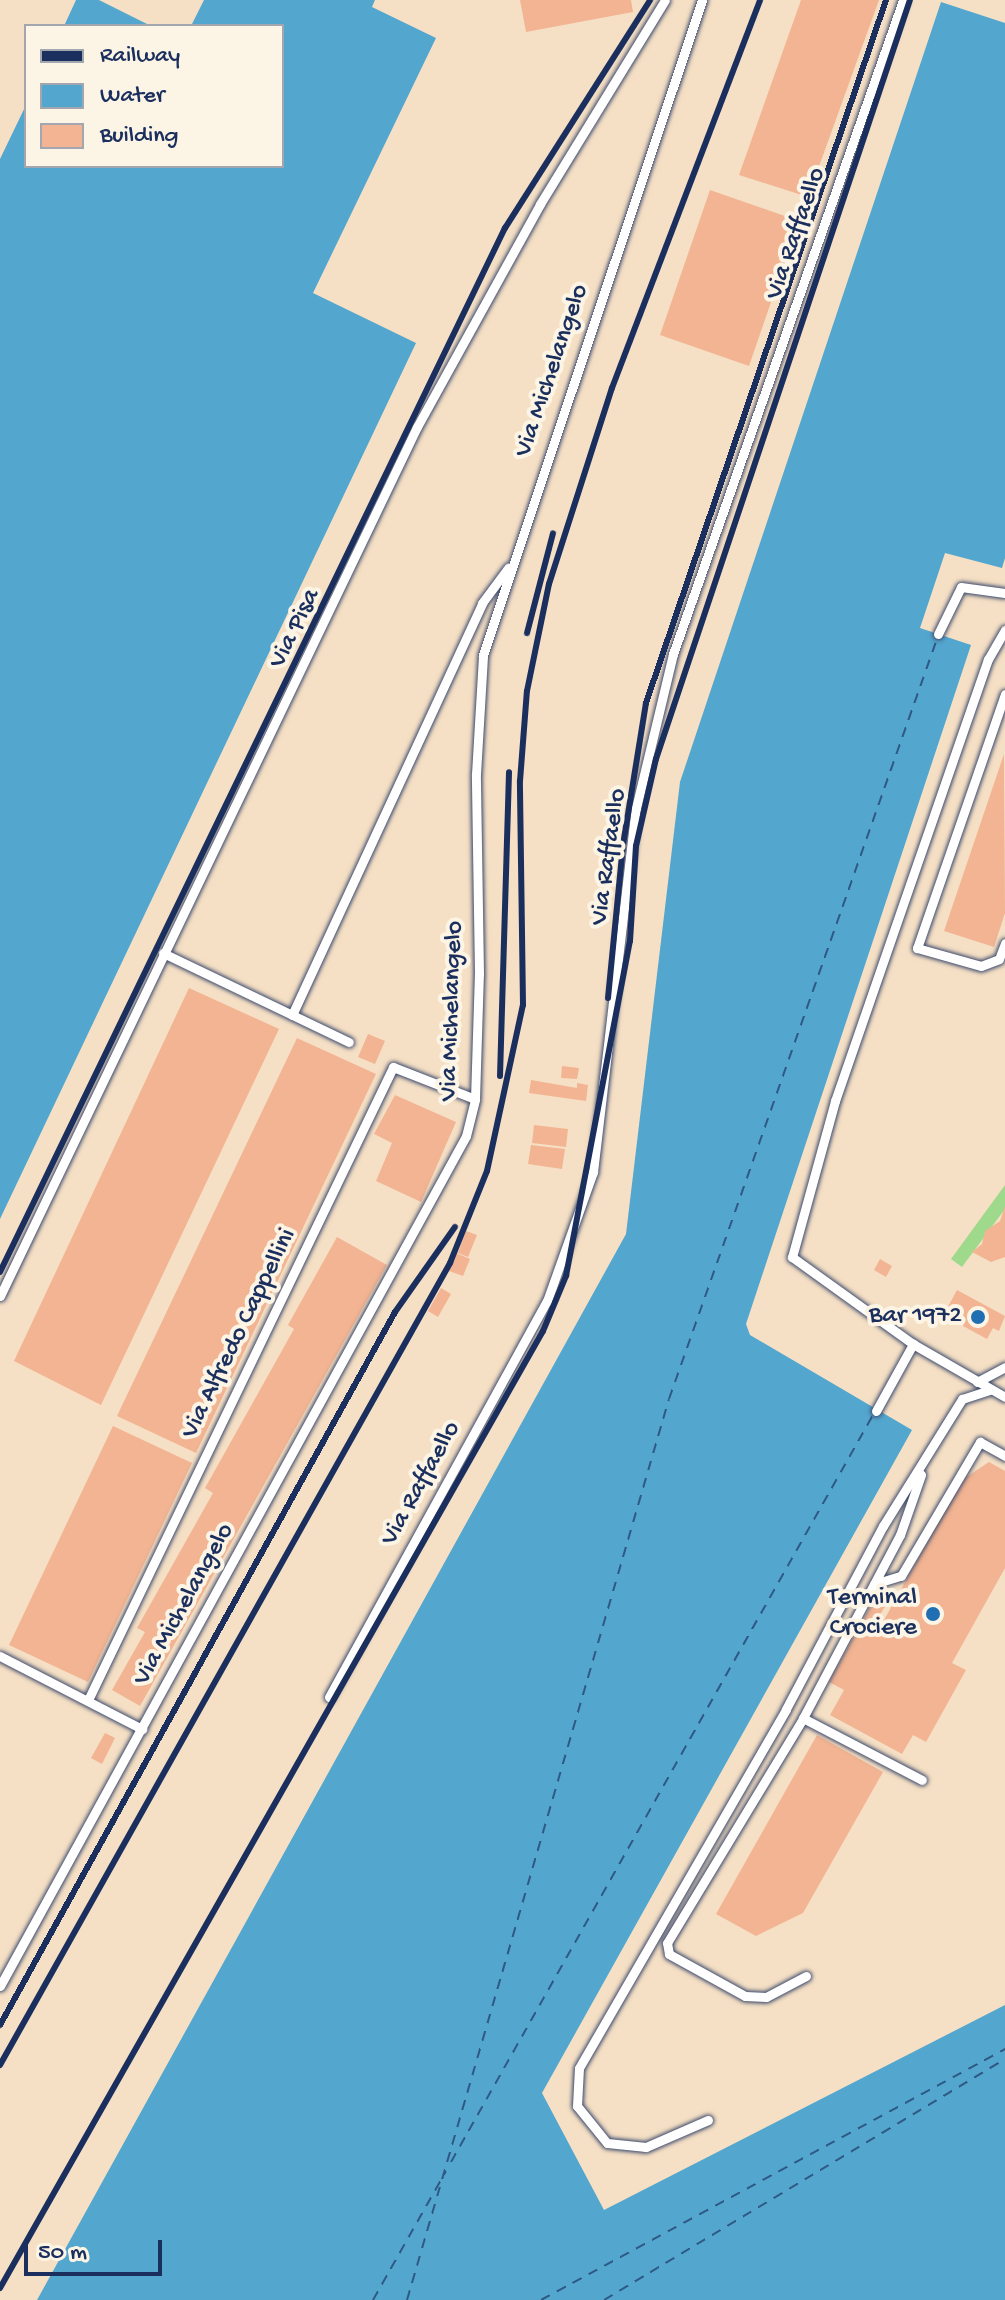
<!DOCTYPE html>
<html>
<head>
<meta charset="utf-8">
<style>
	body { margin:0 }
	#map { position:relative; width:1005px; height:2300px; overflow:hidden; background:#f6e0c5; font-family:"Gochi Hand",sans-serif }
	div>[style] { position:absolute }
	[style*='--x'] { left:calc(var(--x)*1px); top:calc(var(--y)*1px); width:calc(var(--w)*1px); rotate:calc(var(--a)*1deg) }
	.green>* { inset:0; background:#9fd98b }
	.water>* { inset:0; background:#53a6ce }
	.ferry>* { height:2px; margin-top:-1px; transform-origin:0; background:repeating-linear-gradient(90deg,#2f5985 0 10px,transparent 0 18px) }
	.building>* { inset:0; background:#f2b492 }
	.roads { filter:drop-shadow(0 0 2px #3c4a6d) drop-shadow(0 0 2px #3c4a6d) }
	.service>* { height:9px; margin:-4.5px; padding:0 4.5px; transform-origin:4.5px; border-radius:4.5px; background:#fff }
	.rail>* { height:6px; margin:-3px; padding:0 3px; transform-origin:3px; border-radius:3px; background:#1b2f5e }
	.dots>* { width:22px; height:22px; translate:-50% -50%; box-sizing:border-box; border:4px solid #fcf5e5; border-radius:50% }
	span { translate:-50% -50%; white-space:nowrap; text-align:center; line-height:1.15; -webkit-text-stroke:8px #fcf5e5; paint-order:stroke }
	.street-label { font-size:26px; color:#1b2f5e }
	.poi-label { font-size:26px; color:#1b2f5e }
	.right { translate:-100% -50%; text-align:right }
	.legend { position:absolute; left:24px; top:24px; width:260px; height:144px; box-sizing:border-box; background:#fcf5e5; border:2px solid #a2a6af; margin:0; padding:10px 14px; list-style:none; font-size:24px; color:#1b2f5e }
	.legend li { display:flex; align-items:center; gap:16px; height:40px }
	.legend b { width:40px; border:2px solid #a2a6af }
	.scale { position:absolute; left:24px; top:2240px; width:138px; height:36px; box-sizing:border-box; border:4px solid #1b2f5e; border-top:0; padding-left:10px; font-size:24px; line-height:28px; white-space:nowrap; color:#1b2f5e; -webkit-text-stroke:6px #fcf5e5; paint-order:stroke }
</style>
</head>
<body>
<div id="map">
	<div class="green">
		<div style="clip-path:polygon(1005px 1185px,1005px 1209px,962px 1267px,951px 1259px)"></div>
	</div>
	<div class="water">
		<div style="clip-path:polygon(76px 0,99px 0,151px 26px,64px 26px)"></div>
		<div style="clip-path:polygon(204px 0,375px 0,372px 7px,436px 38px,313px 293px,416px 343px,0 1219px,0 159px,26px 105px,26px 166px,282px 166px,282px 26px,191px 26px)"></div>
		<div style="clip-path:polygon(941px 2px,1005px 23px,1005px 558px,1002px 568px,945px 553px,920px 628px,971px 645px,746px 1324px,750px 1335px,912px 1430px,542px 2093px,604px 2210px,1005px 2005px,1005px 2300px,37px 2300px,626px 1234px,680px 782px)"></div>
	</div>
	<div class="ferry">
		<div style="--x:451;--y:2162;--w:858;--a:-60.54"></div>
		<div style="--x:373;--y:2300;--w:148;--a:-60.5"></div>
		<div style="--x:407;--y:2300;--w:938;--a:-73.79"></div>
		<div style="--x:669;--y:1399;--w:806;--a:-70.58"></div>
		<div style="--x:541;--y:2300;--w:528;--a:-28.41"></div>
		<div style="--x:604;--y:2300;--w:468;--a:-31"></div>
	</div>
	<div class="building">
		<div style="clip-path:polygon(520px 0,631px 0,633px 12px,526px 32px)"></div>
		<div style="clip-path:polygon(801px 0,879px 0,808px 197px,739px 175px)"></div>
		<div style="clip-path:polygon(710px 190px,799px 221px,749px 366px,660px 335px)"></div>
		<div style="clip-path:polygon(1004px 754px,1005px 913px,994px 947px,944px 931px)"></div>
		<div style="clip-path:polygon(189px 988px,279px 1029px,101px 1405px,14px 1361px)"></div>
		<div style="clip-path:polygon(368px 1034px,385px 1041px,375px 1064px,358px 1057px)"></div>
		<div style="clip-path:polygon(297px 1038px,376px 1074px,196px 1453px,117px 1416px)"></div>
		<div style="clip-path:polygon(562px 1066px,579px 1068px,577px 1079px,561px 1078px)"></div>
		<div style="clip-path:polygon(531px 1080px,577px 1088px,577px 1083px,588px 1085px,586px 1101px,529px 1093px)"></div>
		<div style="clip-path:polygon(395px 1095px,456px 1122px,421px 1202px,376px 1181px,392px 1143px,374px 1134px)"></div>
		<div style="clip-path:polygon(534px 1125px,568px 1129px,566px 1147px,532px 1143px)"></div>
		<div style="clip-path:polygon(531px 1145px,565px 1149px,562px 1169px,528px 1164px)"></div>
		<div style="clip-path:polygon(1005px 1206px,1005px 1257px,991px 1262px,972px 1252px,982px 1244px,985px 1231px,1000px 1221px)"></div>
		<div style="clip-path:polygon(466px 1231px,477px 1235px,468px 1257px,458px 1253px)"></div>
		<div style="clip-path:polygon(337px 1237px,387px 1265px,140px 1706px,112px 1690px,145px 1632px,137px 1628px,213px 1493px,205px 1488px,294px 1329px,288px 1325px)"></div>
		<div style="clip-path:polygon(456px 1253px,470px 1259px,463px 1276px,449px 1271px)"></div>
		<div style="clip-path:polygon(880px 1259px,892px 1266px,886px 1277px,874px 1270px)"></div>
		<div style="clip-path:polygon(441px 1288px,451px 1294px,438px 1317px,428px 1311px)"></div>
		<div style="clip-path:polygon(957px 1290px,1005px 1316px,999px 1331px,993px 1328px,987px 1339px,963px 1326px,966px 1319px,958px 1315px,955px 1321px,943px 1316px)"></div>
		<div style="clip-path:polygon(113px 1426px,192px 1463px,88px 1682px,9px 1645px)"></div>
		<div style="clip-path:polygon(989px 1462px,1005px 1471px,1005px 1568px,952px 1663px,966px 1670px,926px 1742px,913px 1735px,902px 1754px,830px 1715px,844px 1690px,829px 1682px,879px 1591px,890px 1597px,879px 1617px,884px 1620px,962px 1480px)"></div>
		<div style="clip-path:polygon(105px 1733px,115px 1738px,102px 1764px,91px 1758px)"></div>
		<div style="clip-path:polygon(817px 1735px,883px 1772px,803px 1913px,756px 1936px,716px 1914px)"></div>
	</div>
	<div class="roads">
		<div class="service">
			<div style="--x:1005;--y:630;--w:34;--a:120"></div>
			<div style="--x:988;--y:659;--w:468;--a:109.1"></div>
			<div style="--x:835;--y:1101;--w:162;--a:105.4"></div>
			<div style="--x:792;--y:1257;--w:149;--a:35.7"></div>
			<div style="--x:913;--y:1344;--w:106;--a:29.9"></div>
			<div style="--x:938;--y:634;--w:52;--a:-63.9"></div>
			<div style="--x:961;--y:587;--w:44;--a:7.8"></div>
			<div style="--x:1005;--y:694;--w:269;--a:109.1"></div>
			<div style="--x:917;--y:948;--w:66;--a:15.7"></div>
			<div style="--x:981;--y:966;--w:19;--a:-21"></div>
			<div style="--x:999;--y:959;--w:17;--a:-69"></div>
			<div style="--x:163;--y:953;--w:206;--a:25.6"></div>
			<div style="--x:292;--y:1015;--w:454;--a:-65.2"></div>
			<div style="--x:482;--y:603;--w:44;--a:-53.4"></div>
			<div style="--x:0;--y:1296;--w:964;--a:-64.37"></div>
			<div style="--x:417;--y:427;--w:255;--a:-61.1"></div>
			<div style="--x:540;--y:204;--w:239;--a:-58.5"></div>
			<div style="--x:977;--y:1382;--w:32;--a:-28"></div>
			<div style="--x:876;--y:1411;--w:77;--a:-61.1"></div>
			<div style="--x:874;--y:1584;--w:28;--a:-17"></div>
			<div style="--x:901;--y:1576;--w:156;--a:-59.5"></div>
			<div style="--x:980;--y:1442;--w:29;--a:29"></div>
			<div style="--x:0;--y:1656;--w:160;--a:27.2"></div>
			<div style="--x:329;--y:1697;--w:452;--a:-61.2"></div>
			<div style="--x:547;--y:1301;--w:137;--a:-70.4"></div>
			<div style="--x:593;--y:1172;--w:367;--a:-83.3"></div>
			<div style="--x:636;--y:808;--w:158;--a:-76.5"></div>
			<div style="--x:673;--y:654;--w:693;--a:-70.62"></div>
			<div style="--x:88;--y:1700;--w:703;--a:-64.27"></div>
			<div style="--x:393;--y:1067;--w:88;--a:21.3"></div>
			<div style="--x:803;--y:1718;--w:134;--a:27.5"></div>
			<div style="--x:806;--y:1976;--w:45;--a:152.3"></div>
			<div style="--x:766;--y:1997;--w:21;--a:-177"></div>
			<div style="--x:745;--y:1996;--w:87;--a:-151.1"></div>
			<div style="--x:669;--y:1954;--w:11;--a:-100"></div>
			<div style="--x:667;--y:1943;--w:263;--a:-58.8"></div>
			<div style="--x:803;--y:1718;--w:207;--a:-62.1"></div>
			<div style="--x:900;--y:1535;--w:64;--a:-70.7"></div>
			<div style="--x:0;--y:1986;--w:969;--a:-61.27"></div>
			<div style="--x:466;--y:1136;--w:38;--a:-76"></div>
			<div style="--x:475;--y:1099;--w:125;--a:-88.2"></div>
			<div style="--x:479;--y:974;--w:200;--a:-90.9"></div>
			<div style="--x:476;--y:774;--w:119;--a:-86.6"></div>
			<div style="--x:483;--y:655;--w:691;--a:-71.51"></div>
			<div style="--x:708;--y:2120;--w:68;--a:156.5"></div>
			<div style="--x:646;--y:2147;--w:39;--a:-174"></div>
			<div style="--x:607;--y:2143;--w:48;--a:-129"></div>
			<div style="--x:577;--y:2106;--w:38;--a:-87"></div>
			<div style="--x:579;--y:2068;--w:414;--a:-60"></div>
			<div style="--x:786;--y:1709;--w:207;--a:-62.1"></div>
			<div style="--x:883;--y:1526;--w:150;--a:-58.1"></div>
			<div style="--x:962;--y:1399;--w:29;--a:-18"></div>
		</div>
	</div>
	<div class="rail">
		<div style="--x:527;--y:633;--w:103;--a:-75.4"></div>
		<div style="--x:608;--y:998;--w:154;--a:-84.4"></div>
		<div style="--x:623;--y:845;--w:144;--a:-80.8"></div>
		<div style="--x:646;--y:703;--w:743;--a:-71.15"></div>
		<div style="--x:500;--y:1076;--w:304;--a:-88.3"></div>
		<div style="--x:0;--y:1272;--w:1160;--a:-64.19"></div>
		<div style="--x:505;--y:228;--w:270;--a:-57.5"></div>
		<div style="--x:0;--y:2025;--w:815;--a:-61.01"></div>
		<div style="--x:395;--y:1312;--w:104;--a:-54.8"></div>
		<div style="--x:0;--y:2065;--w:920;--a:-60.7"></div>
		<div style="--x:450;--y:1263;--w:99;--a:-68.1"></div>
		<div style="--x:487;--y:1171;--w:170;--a:-77.8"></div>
		<div style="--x:523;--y:1005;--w:224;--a:-90.8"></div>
		<div style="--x:520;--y:781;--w:90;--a:-85.6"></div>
		<div style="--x:527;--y:691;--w:109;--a:-78.4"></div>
		<div style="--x:549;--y:584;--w:206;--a:-72.2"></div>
		<div style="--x:612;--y:388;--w:415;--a:-69.1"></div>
		<div style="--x:0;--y:2288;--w:1100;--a:-60.43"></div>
		<div style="--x:543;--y:1331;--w:60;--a:-67.3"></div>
		<div style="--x:566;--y:1276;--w:341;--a:-79.2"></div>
		<div style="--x:630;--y:941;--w:95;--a:-86.4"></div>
		<div style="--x:636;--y:846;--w:89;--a:-77.1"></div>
		<div style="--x:656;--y:759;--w:800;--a:-71.5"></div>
	</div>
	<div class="dots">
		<div style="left:978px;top:1317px;background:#1f6fb2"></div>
		<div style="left:933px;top:1614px;background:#1f6fb2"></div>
	</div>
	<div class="street-label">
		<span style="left:797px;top:234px;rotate:-71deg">Via Raffaello</span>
		<span style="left:553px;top:371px;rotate:-71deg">Via Michelangelo</span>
		<span style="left:296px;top:629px;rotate:-64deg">Via Pisa</span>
		<span style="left:610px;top:857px;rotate:-82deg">Via Raffaello</span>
		<span style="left:453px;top:1011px;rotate:-88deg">Via Michelangelo</span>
		<span style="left:240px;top:1334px;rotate:-64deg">Via Alfredo Cappellini</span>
		<span style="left:422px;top:1484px;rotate:-61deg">Via Raffaello</span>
		<span style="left:185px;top:1605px;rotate:-61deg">Via Michelangelo</span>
	</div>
	<div class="poi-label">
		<span class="right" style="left:962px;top:1317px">Bar 1972</span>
		<span class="right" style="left:917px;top:1614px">Terminal<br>Crociere</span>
	</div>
	<ul class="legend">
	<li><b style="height:10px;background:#1b2f5e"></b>Railway</li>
	<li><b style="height:22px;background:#53a6ce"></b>Water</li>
	<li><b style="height:22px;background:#f2b492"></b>Building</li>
	</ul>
	<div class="scale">50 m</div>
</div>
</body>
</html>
